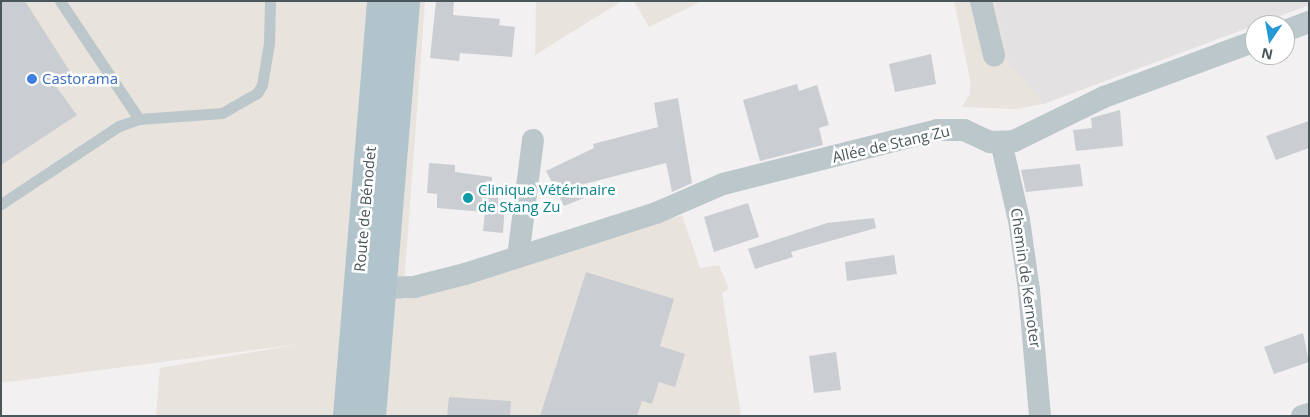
<!DOCTYPE html>
<html>
<head>
<meta charset="utf-8">
<style>
	body { margin:0 }
	#map { position:relative; width:1310px; height:417px; overflow:hidden; background:#f2f0f0; font-family:"Open Sans",sans-serif }
	div>[style] { position:absolute }
	[style*='--x'] { left:calc(var(--x)*1px); top:calc(var(--y)*1px); width:calc(var(--w)*1px); rotate:calc(var(--a)*1deg) }
	.commercial>* { inset:0; background:#e9e3dd }
	.education>* { inset:0; background:#e3e1e1 }
	.building>* { inset:0; background:#caced2 }
	.lane>* { height:11px; margin:-5.5px; padding:0 5.5px; transform-origin:5.5px; border-radius:5.5px; background:#bcc7cb }
	.street>* { height:22px; margin:-11px; padding:0 11px; transform-origin:11px; border-radius:11px; background:#bcc7cb }
	.primary>* { height:28px; margin:-14px; padding:0 14px; transform-origin:14px; border-radius:14px; background:#b1c4cc }
	.dots>* { width:14px; height:14px; translate:-50% -50%; box-sizing:border-box; border:2px solid #fff; border-radius:50% }
	span { translate:-50% -50%; white-space:nowrap; text-align:center; line-height:1.15; -webkit-text-stroke:5px #fff; paint-order:stroke }
	.shop-label { font-size:15px; color:#366cbe }
	.left { translate:0 -50%; text-align:left }
	.street-label { font-size:15px; color:#49575c }
	.culture-label { font-size:15px; color:#0d838f }
	.frame { position:absolute; inset:0; border:2px solid #49575c; pointer-events:none }
	.north { position:absolute; left:1245px; top:15px; width:50px; height:50px; box-sizing:border-box; background:#fff; border:1px solid #b6bcbe; border-radius:50%; rotate:192deg; font-size:14px; font-weight:700; line-height:20px; text-align:center; color:#49575c }
	.north::after { content:''; display:block; margin:auto; width:18px; height:22px; background:#2698d5; clip-path:polygon(50% 0,100% 100%,50% 72%,0 100%) }
</style>
</head>
<body>
<div id="map">
	<div class="commercial">
		<div style="clip-path:polygon(1px 1px,425px 1px,403px 300px,682px 215px,700px 268px,719px 265px,729px 289px,722px 293px,741px 416px,156px 416px,160px 368px,300px 344px,1px 383px)"></div>
		<div style="clip-path:polygon(536px 1px,622px 1px,535px 55px)"></div>
		<div style="clip-path:polygon(634px 1px,702px 1px,649px 27px)"></div>
		<div style="clip-path:polygon(954px 1px,1309px 1px,1309px 5px,1043px 104px,1017px 109px,962px 107px,970px 94px,970px 80px)"></div>
	</div>
	<div class="education">
		<div style="clip-path:polygon(995px 1px,1309px 1px,1309px 5px,1043px 104px,1009px 63px)"></div>
	</div>
	<div class="building">
		<div style="clip-path:polygon(1px 1px,25px 1px,71px 73px,55px 85px,77px 115px,1px 165px)"></div>
		<div style="clip-path:polygon(436px 1px,454px 1px,453px 15px,500px 19px,499px 25px,515px 27px,512px 57px,460px 53px,459px 61px,430px 58px)"></div>
		<div style="clip-path:polygon(931px 54px,936px 84px,895px 92px,889px 64px)"></div>
		<div style="clip-path:polygon(797px 84px,799px 91px,817px 85px,829px 125px,819px 128px,823px 145px,760px 161px,743px 100px)"></div>
		<div style="clip-path:polygon(678px 98px,692px 183px,672px 192px,666px 163px,584px 184px,589px 196px,564px 206px,546px 171px,594px 148px,593px 144px,658px 127px,654px 103px)"></div>
		<div style="clip-path:polygon(1120px 110px,1123px 146px,1076px 151px,1073px 130px,1092px 128px,1091px 118px)"></div>
		<div style="clip-path:polygon(1309px 121px,1309px 148px,1276px 160px,1266px 136px)"></div>
		<div style="clip-path:polygon(429px 163px,455px 165px,455px 172px,492px 177px,492px 186px,499px 187px,498px 203px,505px 204px,503px 233px,483px 231px,485px 212px,437px 208px,437px 194px,427px 193px)"></div>
		<div style="clip-path:polygon(1080px 164px,1083px 186px,1026px 192px,1021px 170px)"></div>
		<div style="clip-path:polygon(748px 203px,759px 237px,714px 252px,704px 217px)"></div>
		<div style="clip-path:polygon(874px 218px,876px 228px,791px 252px,793px 257px,755px 269px,748px 249px,827px 223px)"></div>
		<div style="clip-path:polygon(894px 255px,897px 274px,847px 281px,845px 262px)"></div>
		<div style="clip-path:polygon(586px 272px,674px 299px,660px 346px,685px 354px,675px 387px,659px 382px,652px 404px,642px 401px,637px 416px,540px 416px)"></div>
		<div style="clip-path:polygon(1303px 333px,1309px 362px,1274px 374px,1264px 347px)"></div>
		<div style="clip-path:polygon(836px 352px,841px 390px,814px 393px,809px 356px)"></div>
		<div style="clip-path:polygon(449px 397px,511px 401px,510px 416px,447px 416px)"></div>
	</div>
	<div class="lane">
		<div style="--x:60;--y:1;--w:142;--a:56.2"></div>
		<div style="--x:139;--y:119;--w:83;--a:-4.1"></div>
		<div style="--x:222;--y:113;--w:40;--a:-29.7"></div>
		<div style="--x:257;--y:93;--w:9;--a:-58"></div>
		<div style="--x:262;--y:85;--w:43;--a:-80.5"></div>
		<div style="--x:269;--y:43;--w:42;--a:-88.6"></div>
		<div style="--x:1;--y:204;--w:141;--a:-33.5"></div>
		<div style="--x:119;--y:126;--w:21;--a:-19"></div>
	</div>
	<div class="street">
		<div style="--x:981;--y:1;--w:56;--a:76.5"></div>
		<div style="--x:1285;--y:31;--w:26;--a:-21"></div>
		<div style="--x:1001;--y:142;--w:80;--a:77"></div>
		<div style="--x:1019;--y:220;--w:71;--a:81.9"></div>
		<div style="--x:1029;--y:290;--w:126;--a:85"></div>
		<div style="--x:518;--y:257;--w:118;--a:-82.7"></div>
		<div style="--x:384;--y:288;--w:30;--a:-2"></div>
		<div style="--x:414;--y:287;--w:53;--a:-14.3"></div>
		<div style="--x:465;--y:274;--w:201;--a:-17.7"></div>
		<div style="--x:656;--y:213;--w:73;--a:-23.4"></div>
		<div style="--x:723;--y:184;--w:222;--a:-14.1"></div>
		<div style="--x:938;--y:130;--w:26;--a:0"></div>
		<div style="--x:964;--y:130;--w:29;--a:25"></div>
		<div style="--x:990;--y:142;--w:24;--a:-2"></div>
		<div style="--x:1014;--y:141;--w:100;--a:-26.1"></div>
		<div style="--x:1104;--y:97;--w:161;--a:-20.3"></div>
		<div style="--x:1302;--y:416;--w:7;--a:-16"></div>
	</div>
	<div class="primary">
		<div style="--x:347;--y:416;--w:416;--a:-85.3"></div>
		<div style="--x:372;--y:416;--w:416;--a:-85.3"></div>
	</div>
	<div class="dots">
		<div style="left:32px;top:79px;background:#3f7fe0"></div>
		<div style="left:468px;top:198px;background:#0f9aa8"></div>
	</div>
	<div class="shop-label">
		<span class="left" style="left:42px;top:79px">Castorama</span>
	</div>
	<div class="street-label">
		<span style="left:891px;top:144px;rotate:-13deg">Allée de Stang Zu</span>
		<span style="left:365px;top:209px;rotate:-85deg">Route de Bénodet</span>
		<span style="left:1026px;top:278px;rotate:82deg">Chemin de Kernoter</span>
	</div>
	<div class="culture-label">
		<span class="left" style="left:478px;top:198px">Clinique Vétérinaire<br>de Stang Zu</span>
	</div>
	<div class="frame"></div>
	<div class="north">N</div>
</div>
</body>
</html>
